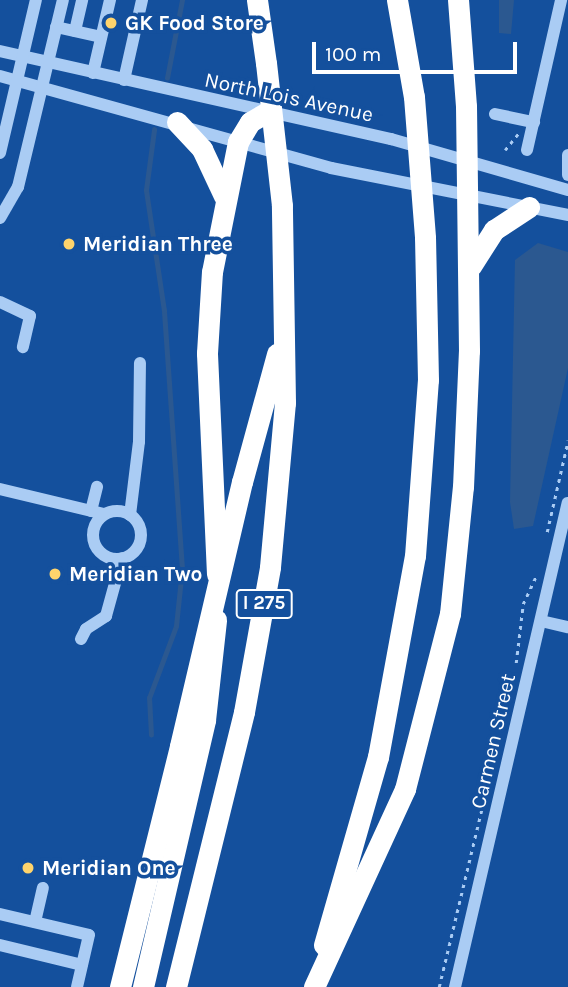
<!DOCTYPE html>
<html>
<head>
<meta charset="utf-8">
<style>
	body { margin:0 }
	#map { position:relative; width:568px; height:987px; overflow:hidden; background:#14509d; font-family:Karla,sans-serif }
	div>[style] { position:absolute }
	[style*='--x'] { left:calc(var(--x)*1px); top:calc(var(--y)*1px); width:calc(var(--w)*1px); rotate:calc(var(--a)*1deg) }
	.water>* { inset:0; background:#2b5890 }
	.stream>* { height:4.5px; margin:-2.25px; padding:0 2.25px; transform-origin:2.25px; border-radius:2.25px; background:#2b5890 }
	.path>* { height:2.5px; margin-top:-1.25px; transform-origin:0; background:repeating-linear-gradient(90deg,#aaccf4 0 3.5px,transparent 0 8.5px) }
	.minor>* { height:12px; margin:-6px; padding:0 6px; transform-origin:6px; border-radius:6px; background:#aaccf4 }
	.minor>.ring { margin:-6px; padding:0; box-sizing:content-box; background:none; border:12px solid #aaccf4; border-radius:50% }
	.highway>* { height:21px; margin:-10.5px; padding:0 10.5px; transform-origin:10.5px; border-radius:10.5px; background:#fff }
	.highway-bridge>* { height:21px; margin:-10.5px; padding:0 10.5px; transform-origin:10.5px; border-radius:10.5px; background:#fff }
	.dots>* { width:19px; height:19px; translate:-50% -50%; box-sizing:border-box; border:4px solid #14509d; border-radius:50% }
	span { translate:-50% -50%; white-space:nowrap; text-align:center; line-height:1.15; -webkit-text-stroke:7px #14509d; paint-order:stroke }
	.shield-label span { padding:2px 5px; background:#14509d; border:2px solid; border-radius:5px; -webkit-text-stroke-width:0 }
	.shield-label { font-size:19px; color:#fff; font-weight:700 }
	.poi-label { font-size:21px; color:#fff; font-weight:700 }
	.left { translate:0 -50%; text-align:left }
	.street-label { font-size:21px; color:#fff }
	.scale { position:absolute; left:312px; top:42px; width:205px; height:32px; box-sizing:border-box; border:4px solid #fff; border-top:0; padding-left:9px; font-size:21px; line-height:24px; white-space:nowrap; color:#fff; -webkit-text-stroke:5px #14509d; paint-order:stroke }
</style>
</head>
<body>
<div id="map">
	<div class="water">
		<div style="clip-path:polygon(499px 0,514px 0,511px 34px,499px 33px)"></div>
		<div style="clip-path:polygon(538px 243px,568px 252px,568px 368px,533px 526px,514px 529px,510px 502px,515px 260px)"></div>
	</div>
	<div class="stream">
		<div style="--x:167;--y:78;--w:79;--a:-79.1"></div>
		<div style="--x:151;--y:735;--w:37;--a:-93"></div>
		<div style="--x:149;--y:698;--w:77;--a:-69.4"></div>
		<div style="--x:176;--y:626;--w:57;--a:-84"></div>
		<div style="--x:182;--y:569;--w:259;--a:-94"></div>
		<div style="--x:164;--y:311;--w:122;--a:-98.5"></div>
		<div style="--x:146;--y:190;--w:61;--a:-82.4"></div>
	</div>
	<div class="path">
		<div style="--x:505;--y:150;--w:21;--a:-51"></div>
		<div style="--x:547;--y:532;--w:94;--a:-77.1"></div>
		<div style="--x:516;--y:663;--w:59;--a:-83.2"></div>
		<div style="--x:523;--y:604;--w:31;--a:-65"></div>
		<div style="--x:439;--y:987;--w:222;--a:-76.5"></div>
	</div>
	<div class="minor">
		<div style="--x:56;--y:27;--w:46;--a:12.5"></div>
		<div style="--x:75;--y:31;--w:32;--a:-77"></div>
		<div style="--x:0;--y:51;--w:401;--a:12.7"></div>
		<div style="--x:391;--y:139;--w:184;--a:16.1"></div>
		<div style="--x:93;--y:73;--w:75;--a:-76.9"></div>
		<div style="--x:0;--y:76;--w:344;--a:15.5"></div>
		<div style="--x:331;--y:168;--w:242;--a:11.2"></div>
		<div style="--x:124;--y:80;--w:82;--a:-77.3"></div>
		<div style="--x:495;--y:114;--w:40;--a:12"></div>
		<div style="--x:527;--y:150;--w:154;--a:-77.2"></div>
		<div style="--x:0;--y:153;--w:157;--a:-76.8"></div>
		<div style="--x:568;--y:155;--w:20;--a:90"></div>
		<div style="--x:0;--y:218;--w:36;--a:-60"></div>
		<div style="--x:18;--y:187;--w:192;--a:-76.5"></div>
		<div style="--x:0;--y:302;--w:33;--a:25"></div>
		<div style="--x:30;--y:316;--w:32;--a:103"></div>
		<div style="--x:0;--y:489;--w:107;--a:13.5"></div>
		<div style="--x:91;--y:511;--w:25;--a:-76"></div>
		<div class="ring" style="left:93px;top:511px;width:36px;height:36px"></div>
		<div style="--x:130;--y:515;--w:74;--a:-83"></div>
		<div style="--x:139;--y:442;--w:79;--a:-89.3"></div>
		<div style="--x:541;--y:621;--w:28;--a:13"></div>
		<div style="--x:81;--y:639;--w:11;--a:-63"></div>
		<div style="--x:86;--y:629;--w:24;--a:-33"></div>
		<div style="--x:106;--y:616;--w:60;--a:-74.6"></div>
		<div style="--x:0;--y:914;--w:91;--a:13.3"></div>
		<div style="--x:89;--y:935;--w:53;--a:103"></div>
		<div style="--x:35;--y:922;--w:35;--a:-77"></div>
		<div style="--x:0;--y:945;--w:84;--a:13.7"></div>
		<div style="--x:455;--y:987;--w:497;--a:-76.9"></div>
	</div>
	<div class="highway">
		<div style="--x:257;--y:0;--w:64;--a:81.9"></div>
		<div style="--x:397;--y:0;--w:98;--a:80.1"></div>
		<div style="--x:177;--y:122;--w:37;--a:47"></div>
		<div style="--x:202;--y:149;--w:52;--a:64.9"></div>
		<div style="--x:471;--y:266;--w:43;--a:-57.4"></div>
		<div style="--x:494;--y:230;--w:42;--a:-33.3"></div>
		<div style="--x:242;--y:482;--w:133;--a:-74.7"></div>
		<div style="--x:217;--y:574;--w:221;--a:-92.6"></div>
		<div style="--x:207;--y:353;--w:81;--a:-86.5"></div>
		<div style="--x:212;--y:272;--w:133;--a:-78.7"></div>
		<div style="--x:238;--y:142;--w:23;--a:-59"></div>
		<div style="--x:250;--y:122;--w:22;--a:-30"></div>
		<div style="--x:324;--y:945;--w:196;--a:-74"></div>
		<div style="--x:378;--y:757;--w:204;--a:-79.6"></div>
		<div style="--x:415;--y:556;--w:176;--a:-85.8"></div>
		<div style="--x:428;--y:380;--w:142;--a:-91.2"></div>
		<div style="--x:120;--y:987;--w:248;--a:-76"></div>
		<div style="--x:143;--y:987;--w:274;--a:-76.9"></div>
		<div style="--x:205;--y:720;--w:101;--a:-83.7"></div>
		<div style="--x:176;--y:987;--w:283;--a:-76.1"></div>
		<div style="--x:244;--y:712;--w:147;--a:-79.8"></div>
		<div style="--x:270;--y:567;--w:165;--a:-84.8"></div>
		<div style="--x:285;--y:403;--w:198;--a:-90.9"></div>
		<div style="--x:314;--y:987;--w:218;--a:-65.3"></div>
		<div style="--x:405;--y:789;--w:181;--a:-75.6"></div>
		<div style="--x:450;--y:614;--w:128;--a:-84.2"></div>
		<div style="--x:463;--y:487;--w:136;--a:-87.5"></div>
		<div style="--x:469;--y:351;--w:245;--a:-90.7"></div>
		<div style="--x:466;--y:106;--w:106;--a:-94.3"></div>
	</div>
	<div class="highway-bridge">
		<div style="--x:266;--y:63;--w:143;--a:83.6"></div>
		<div style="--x:414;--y:97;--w:141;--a:85.5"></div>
		<div style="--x:180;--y:746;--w:271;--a:-76.8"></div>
	</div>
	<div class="dots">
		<div style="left:111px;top:23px;background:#ffd46c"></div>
		<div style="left:69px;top:244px;background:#ffd46c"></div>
		<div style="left:55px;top:574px;background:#ffd46c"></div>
		<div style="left:28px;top:868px;background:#ffd46c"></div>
	</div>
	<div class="shield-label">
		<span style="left:264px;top:604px">I 275</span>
	</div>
	<div class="poi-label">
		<span class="left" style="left:125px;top:23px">GK Food Store</span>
		<span class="left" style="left:83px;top:244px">Meridian Three</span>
		<span class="left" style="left:69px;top:574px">Meridian Two</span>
		<span class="left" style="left:42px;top:868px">Meridian One</span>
	</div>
	<div class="street-label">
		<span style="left:289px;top:97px;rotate:12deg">North Lois Avenue</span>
		<span style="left:493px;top:741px;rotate:-77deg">Carmen Street</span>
	</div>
	<div class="scale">100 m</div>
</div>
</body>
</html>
